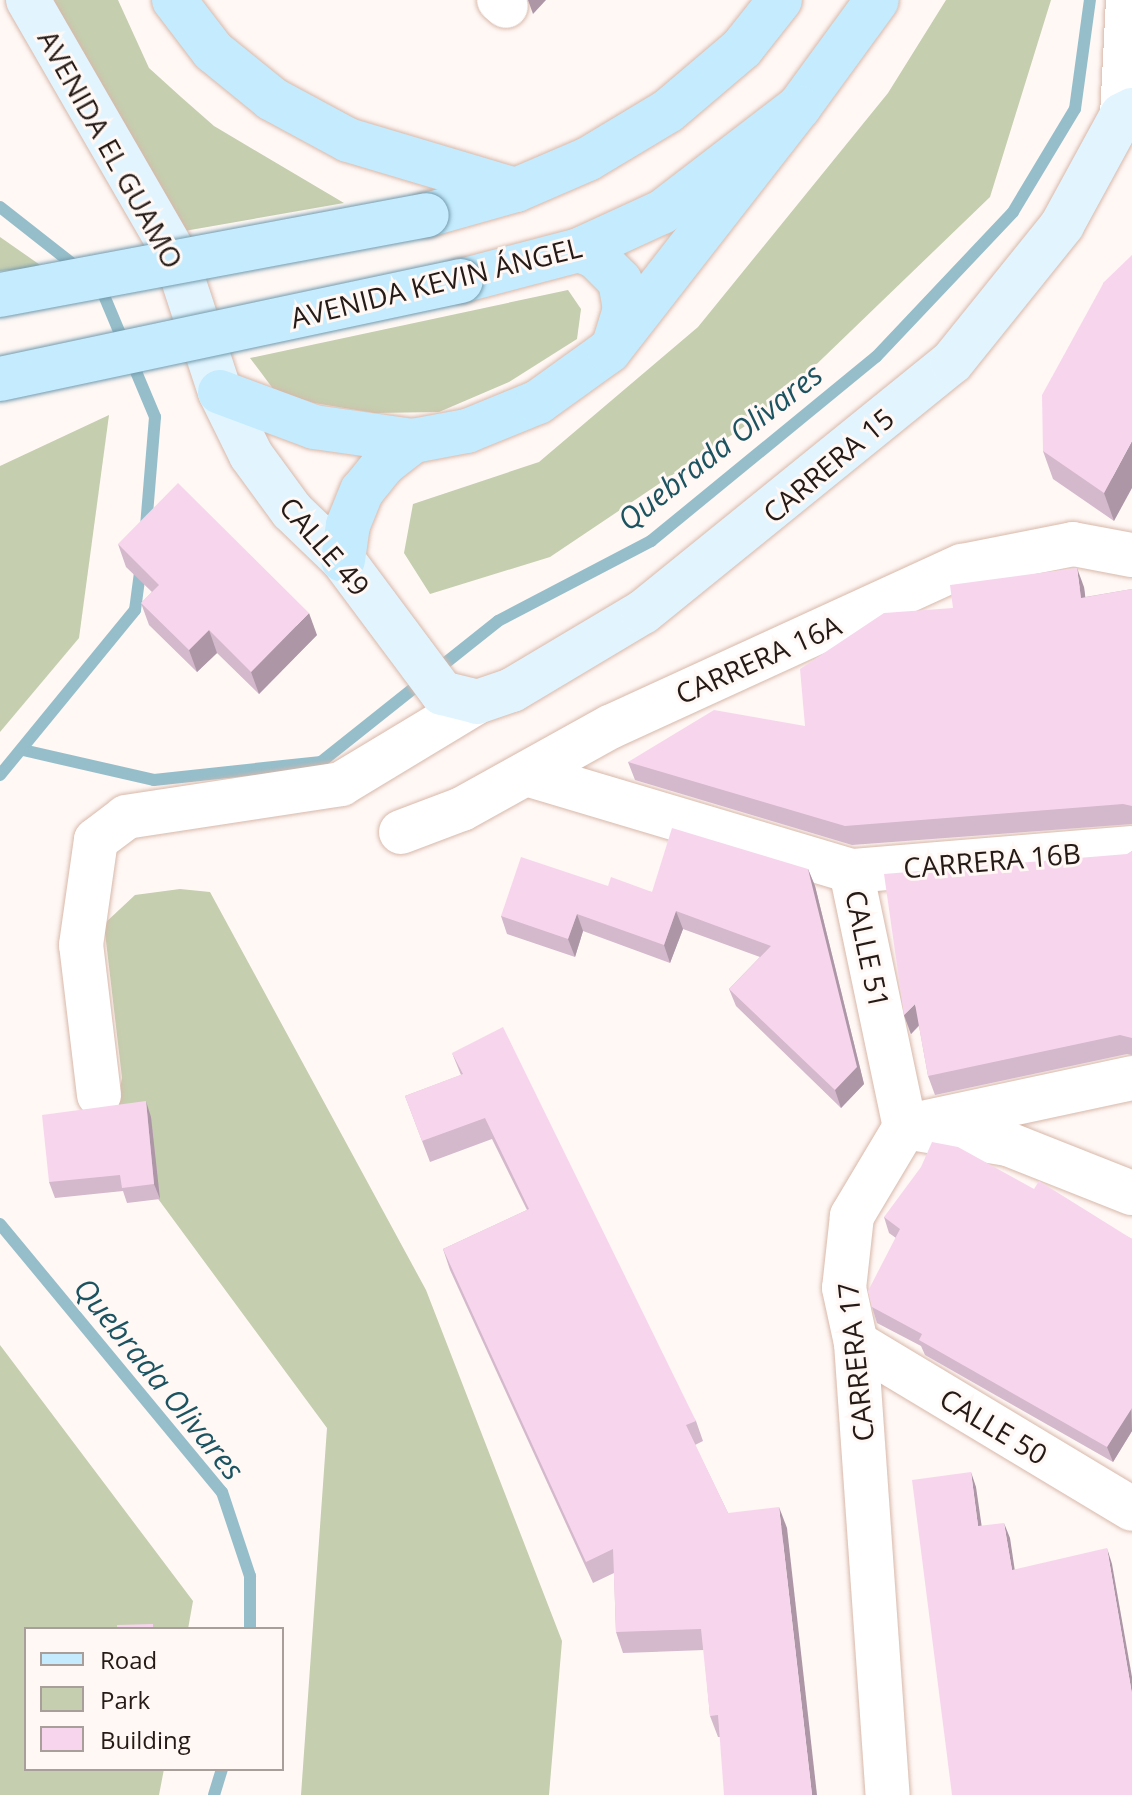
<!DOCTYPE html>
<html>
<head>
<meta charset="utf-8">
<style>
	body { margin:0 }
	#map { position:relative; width:1132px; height:1795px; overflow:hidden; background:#fff8f5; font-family:"Open Sans",sans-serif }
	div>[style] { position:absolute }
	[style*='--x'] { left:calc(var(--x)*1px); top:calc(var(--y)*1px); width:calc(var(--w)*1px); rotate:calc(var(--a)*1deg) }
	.green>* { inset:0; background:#c5ceaf }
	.stream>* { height:12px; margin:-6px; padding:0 6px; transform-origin:6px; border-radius:6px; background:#96beca }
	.roads { filter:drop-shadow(0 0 2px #d8b8aa) drop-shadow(0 0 2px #d8b8aa) }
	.minor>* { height:44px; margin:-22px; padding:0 22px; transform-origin:22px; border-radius:22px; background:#fff }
	.tertiary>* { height:44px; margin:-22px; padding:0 22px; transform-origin:22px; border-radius:22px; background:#fff }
	.secondary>* { height:44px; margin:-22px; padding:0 22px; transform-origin:22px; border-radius:22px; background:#e2f5ff }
	.primary>* { height:44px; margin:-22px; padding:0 22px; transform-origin:22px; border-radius:22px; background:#c4ecfe }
	.bridges { filter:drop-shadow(0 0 2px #739aac) drop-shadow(0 0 2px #739aac) }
	.primary-bridge>* { height:44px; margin:-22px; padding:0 22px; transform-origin:22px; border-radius:22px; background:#c4ecfe }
	.wall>* { inset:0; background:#d4b8cc }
	.shaded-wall>* { inset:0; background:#ad96a6 }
	.building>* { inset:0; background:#f7d6ed }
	span { translate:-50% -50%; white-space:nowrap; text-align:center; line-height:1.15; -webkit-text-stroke:6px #fff8f5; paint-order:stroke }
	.street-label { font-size:28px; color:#251a15 }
	.water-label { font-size:30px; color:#1b5361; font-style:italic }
	.legend { position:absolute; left:24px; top:1627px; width:260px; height:144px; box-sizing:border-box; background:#fff8f5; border:2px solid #a89f9b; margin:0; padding:10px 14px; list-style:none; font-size:24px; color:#251a15 }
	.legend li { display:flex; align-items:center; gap:16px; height:40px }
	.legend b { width:40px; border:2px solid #a89f9b }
</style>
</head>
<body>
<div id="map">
	<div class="green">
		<div style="clip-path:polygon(49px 0,118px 0,149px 68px,181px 97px,214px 126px,344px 203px,173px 233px)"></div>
		<div style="clip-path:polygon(946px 0,1051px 0,990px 197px,769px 410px,550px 557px,430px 594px,404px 553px,413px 504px,539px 462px,698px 327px,888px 93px)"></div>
		<div style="clip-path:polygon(0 237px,43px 267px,0 271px)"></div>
		<div style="clip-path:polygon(568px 290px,581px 309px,577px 339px,509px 382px,439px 412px,375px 413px,314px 403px,274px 390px,250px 358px)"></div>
		<div style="clip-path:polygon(109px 415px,79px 638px,0 732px,0 466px)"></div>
		<div style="clip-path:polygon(180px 889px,210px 892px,426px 1290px,562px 1641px,549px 1795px,301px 1795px,327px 1428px,111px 1135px,122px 1078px,104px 924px,135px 895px)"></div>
		<div style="clip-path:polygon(0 1345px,193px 1601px,188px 1629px,26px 1629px,26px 1769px,164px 1769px,159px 1795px,0 1795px)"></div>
	</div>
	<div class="stream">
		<div style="--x:0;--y:207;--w:100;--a:38.1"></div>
		<div style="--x:100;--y:286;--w:142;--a:67.2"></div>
		<div style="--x:155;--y:417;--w:110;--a:94.7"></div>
		<div style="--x:23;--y:750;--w:134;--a:12.9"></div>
		<div style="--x:154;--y:780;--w:168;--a:-6.2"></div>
		<div style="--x:321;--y:762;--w:226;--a:-38.5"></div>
		<div style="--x:498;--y:621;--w:173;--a:-27.6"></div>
		<div style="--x:651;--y:541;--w:291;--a:-39.3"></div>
		<div style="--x:876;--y:357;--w:199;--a:-46.6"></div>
		<div style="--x:1013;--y:212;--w:120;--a:-59"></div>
		<div style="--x:1075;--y:109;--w:110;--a:-82.2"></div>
		<div style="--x:0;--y:775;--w:213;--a:-50.7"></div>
		<div style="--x:135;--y:610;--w:45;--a:-82.4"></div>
		<div style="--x:0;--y:1224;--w:348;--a:50.4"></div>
		<div style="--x:222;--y:1492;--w:89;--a:71.6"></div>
		<div style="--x:250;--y:1576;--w:53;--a:90"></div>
		<div style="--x:214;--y:1795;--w:27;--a:-73"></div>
	</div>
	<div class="roads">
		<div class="minor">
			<div style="--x:499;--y:0;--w:9;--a:41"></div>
			<div style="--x:1122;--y:115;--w:115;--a:-87"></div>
			<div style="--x:526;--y:774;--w:339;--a:16.6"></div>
			<div style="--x:401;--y:832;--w:65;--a:-20.7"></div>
			<div style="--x:462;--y:809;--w:171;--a:-29"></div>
			<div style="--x:612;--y:726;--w:385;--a:-24.6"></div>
			<div style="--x:962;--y:566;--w:113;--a:-11.2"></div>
			<div style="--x:1073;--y:544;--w:60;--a:10.6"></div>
			<div style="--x:99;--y:1095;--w:151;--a:-96.8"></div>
			<div style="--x:81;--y:945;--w:106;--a:-81.9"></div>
			<div style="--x:96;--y:840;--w:38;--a:-37"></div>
			<div style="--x:126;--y:817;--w:218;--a:-8.7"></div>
			<div style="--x:341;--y:784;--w:159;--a:-31.1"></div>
			<div style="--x:927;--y:1122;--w:210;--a:-12.1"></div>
			<div style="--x:905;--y:1127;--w:104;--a:9.4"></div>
			<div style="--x:1008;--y:1144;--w:133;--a:21.6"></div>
			<div style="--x:856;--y:1343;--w:453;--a:86"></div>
		</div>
		<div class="tertiary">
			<div style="--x:1132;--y:848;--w:282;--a:175.3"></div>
			<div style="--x:851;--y:871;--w:262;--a:78.1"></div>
			<div style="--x:905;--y:1127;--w:104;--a:120.8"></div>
			<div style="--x:852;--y:1216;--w:72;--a:96.3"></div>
			<div style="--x:844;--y:1288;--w:56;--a:77.7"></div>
			<div style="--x:856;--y:1343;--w:322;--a:31"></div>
		</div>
		<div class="secondary">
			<div style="--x:28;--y:0;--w:294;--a:60"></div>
			<div style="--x:175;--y:255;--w:144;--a:71.8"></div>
			<div style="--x:220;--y:392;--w:70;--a:63.8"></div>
			<div style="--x:251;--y:455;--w:69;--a:53.8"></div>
			<div style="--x:292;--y:511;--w:71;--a:43.9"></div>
			<div style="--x:343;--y:560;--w:166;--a:53.3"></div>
			<div style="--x:442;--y:693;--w:36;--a:14"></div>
			<div style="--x:477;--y:702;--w:37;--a:-19"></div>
			<div style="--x:512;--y:690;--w:152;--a:-30.8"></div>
			<div style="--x:643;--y:612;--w:397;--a:-39"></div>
			<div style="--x:952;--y:362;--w:176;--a:-51.2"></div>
			<div style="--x:1062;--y:225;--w:125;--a:-61.4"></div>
			<div style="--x:1122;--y:115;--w:11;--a:-27"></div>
		</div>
		<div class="primary">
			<div style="--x:174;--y:0;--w:64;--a:52.6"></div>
			<div style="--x:213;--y:51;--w:76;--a:39.1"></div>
			<div style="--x:272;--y:99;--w:86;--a:28.3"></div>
			<div style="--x:348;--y:140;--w:175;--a:16.6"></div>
			<div style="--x:427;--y:215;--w:92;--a:-15.7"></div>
			<div style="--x:516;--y:190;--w:78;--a:-23.3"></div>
			<div style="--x:588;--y:159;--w:93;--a:-31"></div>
			<div style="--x:668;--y:111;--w:97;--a:-40.4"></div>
			<div style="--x:742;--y:48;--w:61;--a:-51.6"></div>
			<div style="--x:579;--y:250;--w:17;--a:21"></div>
			<div style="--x:595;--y:256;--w:35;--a:45"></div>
			<div style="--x:620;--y:281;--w:28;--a:80"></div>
			<div style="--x:625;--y:309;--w:34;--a:107"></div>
			<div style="--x:461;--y:281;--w:122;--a:-14.7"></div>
			<div style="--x:579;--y:250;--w:91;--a:-24.6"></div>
			<div style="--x:662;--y:212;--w:173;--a:-37.5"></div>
			<div style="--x:799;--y:107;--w:132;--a:-53.9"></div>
			<div style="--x:220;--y:392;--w:100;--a:20.4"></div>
			<div style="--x:314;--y:427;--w:100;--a:8"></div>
			<div style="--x:413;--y:441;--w:55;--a:-10.5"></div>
			<div style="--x:467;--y:431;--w:77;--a:-22.2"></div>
			<div style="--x:538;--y:402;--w:87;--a:-35.7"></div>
			<div style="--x:609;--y:351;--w:309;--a:-52.1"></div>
			<div style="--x:343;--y:560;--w:35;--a:-82"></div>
			<div style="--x:348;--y:525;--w:37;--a:-68"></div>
			<div style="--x:362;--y:491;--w:36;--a:-51"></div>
			<div style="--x:385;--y:463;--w:36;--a:-38"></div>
		</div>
	</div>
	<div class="bridges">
		<div class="primary-bridge">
			<div style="--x:0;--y:295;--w:434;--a:-10.6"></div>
			<div style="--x:0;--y:379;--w:471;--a:-12"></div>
		</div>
	</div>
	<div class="wall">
		<div style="clip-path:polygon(1104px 282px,1114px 521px,1053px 479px,1043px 451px)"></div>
		<div style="clip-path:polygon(118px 544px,317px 635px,259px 694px,217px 653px,197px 672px,149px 625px,141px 603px,152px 592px,126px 567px)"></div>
		<div style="clip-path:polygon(1084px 587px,1085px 597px,1132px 589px,1132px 824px,852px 845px,635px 780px,628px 762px,805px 726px,953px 608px)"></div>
		<div style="clip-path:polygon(1132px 851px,1132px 1055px,1127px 1054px,935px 1095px,928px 1076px,919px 1026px,911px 1034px,904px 1015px)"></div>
		<div style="clip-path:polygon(808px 869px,815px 886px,864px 1084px,841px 1108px,736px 1006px,729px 989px,760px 957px,683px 929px,670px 963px,583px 931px,575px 957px,507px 934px,501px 916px,608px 886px,652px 892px)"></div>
		<div style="clip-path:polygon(452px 1053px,696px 1421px,703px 1441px,695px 1445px,728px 1513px,787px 1528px,720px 1737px,718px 1737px,710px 1716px,704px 1650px,623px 1653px,616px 1632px,614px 1573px,593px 1583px,450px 1270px,443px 1249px,527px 1210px,492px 1139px,430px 1162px,405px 1096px,461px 1075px)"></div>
		<div style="clip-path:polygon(151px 1117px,160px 1199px,127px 1203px,123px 1191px,55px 1198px,49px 1182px)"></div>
		<div style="clip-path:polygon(1034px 1189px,1132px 1239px,1132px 1431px,1113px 1462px,925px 1355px,921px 1346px,877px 1323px,872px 1307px,896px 1238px,889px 1233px,884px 1217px)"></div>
	</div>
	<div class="shaded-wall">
		<div style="clip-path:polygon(528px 0,546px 0,533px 14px)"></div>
		<div style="clip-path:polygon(1132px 441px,1132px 488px,1114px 521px,1104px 493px)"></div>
		<div style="clip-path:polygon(1077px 568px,1084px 587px,1088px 617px,1081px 598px)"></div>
		<div style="clip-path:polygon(309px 613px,317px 635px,259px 694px,251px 672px)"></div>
		<div style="clip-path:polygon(209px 630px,217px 653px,197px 672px,189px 650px)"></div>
		<div style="clip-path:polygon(808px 869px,815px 886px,864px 1084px,841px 1108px,835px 1090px)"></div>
		<div style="clip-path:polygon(676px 911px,683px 929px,670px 963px,664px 945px)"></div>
		<div style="clip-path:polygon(577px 914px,583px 931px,575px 957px,568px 939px)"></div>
		<div style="clip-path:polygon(915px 1004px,921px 1023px,911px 1034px,904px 1015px)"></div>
		<div style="clip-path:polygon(146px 1101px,151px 1117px,160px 1199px,154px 1184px)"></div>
		<div style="clip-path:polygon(1131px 1407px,1132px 1431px,1113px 1462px,1107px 1447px)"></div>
		<div style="clip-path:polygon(971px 1472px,976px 1487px,984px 1542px,978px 1526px)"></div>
		<div style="clip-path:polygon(779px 1507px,787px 1528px,817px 1795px,812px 1795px)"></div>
		<div style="clip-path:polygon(1004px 1523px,1010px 1538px,1017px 1585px,1012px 1570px)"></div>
		<div style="clip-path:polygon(1107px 1548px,1112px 1564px,1132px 1677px,1132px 1694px)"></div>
	</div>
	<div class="building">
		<div style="clip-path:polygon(1132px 255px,1132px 441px,1104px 493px,1043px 451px,1042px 395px,1104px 282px)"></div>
		<div style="clip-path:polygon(178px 483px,309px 613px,251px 672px,209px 630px,189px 650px,141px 603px,159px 585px,118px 544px)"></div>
		<div style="clip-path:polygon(1077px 568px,1081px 598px,1132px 589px,1132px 806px,1123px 804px,845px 826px,628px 762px,714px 710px,805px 726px,800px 669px,884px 613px,953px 608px,950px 585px)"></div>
		<div style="clip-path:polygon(672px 828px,808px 869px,857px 1067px,835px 1090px,729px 989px,771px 946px,676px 911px,664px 945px,577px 914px,568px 939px,501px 916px,521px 857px,608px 886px,611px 877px,652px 892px)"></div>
		<div style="clip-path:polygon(1132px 851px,1132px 1038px,1120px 1035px,928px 1076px,915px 1004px,904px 1015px,884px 874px,1127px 854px)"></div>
		<div style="clip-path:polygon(503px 1027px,696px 1421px,686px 1425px,728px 1513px,779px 1507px,812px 1795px,724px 1795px,718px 1715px,710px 1716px,701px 1629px,616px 1632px,613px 1549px,586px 1562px,443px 1249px,529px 1209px,485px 1118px,422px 1141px,405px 1096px,463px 1074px,452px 1053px)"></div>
		<div style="clip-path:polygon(146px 1101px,154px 1184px,122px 1188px,120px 1175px,49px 1182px,42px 1115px)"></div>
		<div style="clip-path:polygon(932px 1142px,958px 1147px,1034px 1189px,1039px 1181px,1132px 1239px,1132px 1408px,1107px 1447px,919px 1340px,922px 1334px,872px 1307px,868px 1291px,900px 1229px,884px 1217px,921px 1167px)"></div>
		<div style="clip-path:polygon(971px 1472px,978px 1526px,1004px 1523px,1012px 1570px,1107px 1548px,1132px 1694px,1132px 1795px,952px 1795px,912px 1480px)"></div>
		<div style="clip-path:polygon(153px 1624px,153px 1629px,117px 1629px,117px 1625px)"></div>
	</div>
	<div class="street-label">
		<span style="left:111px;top:149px;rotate:61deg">AVENIDA EL GUAMO</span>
		<span style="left:436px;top:282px;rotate:-14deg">AVENIDA KEVIN ÁNGEL</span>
		<span style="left:828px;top:465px;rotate:-40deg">CARRERA 15</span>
		<span style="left:325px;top:546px;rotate:49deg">CALLE 49</span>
		<span style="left:758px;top:659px;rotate:-24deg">CARRERA 16A</span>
		<span style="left:992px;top:860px;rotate:-5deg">CARRERA 16B</span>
		<span style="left:868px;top:949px;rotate:78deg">CALLE 51</span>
		<span style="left:855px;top:1362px;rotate:-96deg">CARRERA 17</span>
		<span style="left:994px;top:1426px;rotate:31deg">CALLE 50</span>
	</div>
	<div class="water-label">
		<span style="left:720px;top:447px;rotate:-38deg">Quebrada Olivares</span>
		<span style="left:159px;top:1379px;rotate:51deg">Quebrada Olivares</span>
	</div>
	<ul class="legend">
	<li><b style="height:10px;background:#c4ecfe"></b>Road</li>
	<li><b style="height:22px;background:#c5ceaf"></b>Park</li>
	<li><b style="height:22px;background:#f7d6ed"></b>Building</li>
	</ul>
</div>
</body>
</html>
